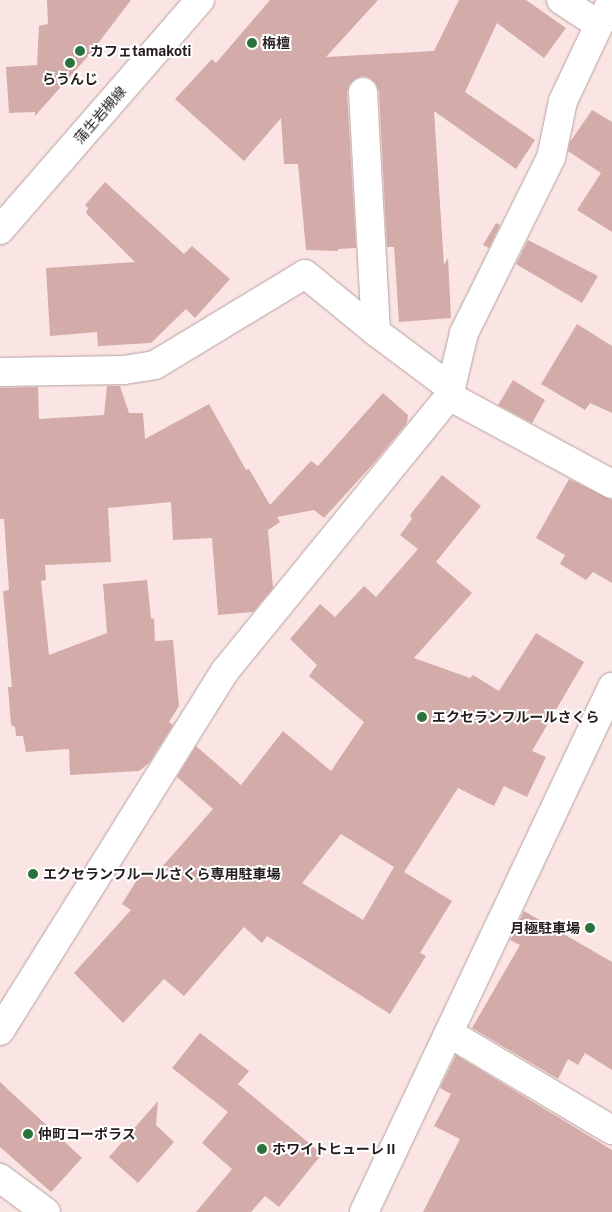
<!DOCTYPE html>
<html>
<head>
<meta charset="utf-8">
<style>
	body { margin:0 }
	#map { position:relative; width:612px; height:1212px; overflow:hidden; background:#fbe5e4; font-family:"Public Sans","Noto Sans JP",sans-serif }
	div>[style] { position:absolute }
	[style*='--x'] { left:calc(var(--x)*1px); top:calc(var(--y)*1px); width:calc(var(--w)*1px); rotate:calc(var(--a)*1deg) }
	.building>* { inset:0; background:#d3aba8 }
	.roads { filter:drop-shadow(0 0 1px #b4a09f) drop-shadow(0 0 1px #b4a09f) }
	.street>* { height:28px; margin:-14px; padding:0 14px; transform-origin:14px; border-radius:14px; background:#fff }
	.secondary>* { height:28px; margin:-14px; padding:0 14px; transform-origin:14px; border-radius:14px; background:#fff }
	.dots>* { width:14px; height:14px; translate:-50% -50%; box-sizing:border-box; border:2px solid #fff; border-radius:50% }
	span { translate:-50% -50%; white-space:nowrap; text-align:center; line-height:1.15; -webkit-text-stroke:4px #fff; paint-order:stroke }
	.poi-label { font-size:14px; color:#261e1e; font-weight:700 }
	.left { translate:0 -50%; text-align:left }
	.right { translate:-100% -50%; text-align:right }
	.street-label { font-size:14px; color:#261e1e }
</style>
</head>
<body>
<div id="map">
	<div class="building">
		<div style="clip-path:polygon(47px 0,131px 0,90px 54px,35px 116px,35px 112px,9px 113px,6px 67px,37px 65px,39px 26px,48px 24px)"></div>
		<div style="clip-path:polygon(270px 0,378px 0,326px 57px,434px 51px,459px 0,526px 0,566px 28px,544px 58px,497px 23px,465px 92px,535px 140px,516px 169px,434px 111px,444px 265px,448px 258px,451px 318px,399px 322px,394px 247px,387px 247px,379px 91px,376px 84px,370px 78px,363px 76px,355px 79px,349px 85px,347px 92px,356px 248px,338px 249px,338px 251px,306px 250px,298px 164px,284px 164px,281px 118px,244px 161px,175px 99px,212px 59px,216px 63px)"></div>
		<div style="clip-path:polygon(592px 110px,612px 122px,612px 232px,577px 210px,601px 173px,568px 151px,570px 142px)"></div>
		<div style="clip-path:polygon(105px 182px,184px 254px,192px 246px,230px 279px,195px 318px,186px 309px,151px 343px,98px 346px,97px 332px,50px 336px,46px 268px,135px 262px,86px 213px,88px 208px,85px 205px)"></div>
		<div style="clip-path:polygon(496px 223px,500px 225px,489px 248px,483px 245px)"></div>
		<div style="clip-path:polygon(528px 240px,598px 276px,582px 303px,516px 264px)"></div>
		<div style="clip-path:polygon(577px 324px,612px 346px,612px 413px,590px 403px,585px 410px,541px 384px)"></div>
		<div style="clip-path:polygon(513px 380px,545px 400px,532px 423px,498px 405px)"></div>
		<div style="clip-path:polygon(107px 386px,120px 386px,129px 413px,143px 413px,145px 439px,209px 404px,246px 470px,249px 469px,270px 505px,311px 461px,318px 466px,383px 393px,408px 415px,407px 423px,373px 464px,324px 518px,314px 510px,277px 517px,280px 522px,268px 530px,273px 588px,253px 612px,218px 615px,212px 538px,173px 540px,171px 502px,108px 508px,111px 562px,45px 565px,46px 580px,41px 581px,49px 655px,107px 633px,103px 584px,147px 580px,151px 618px,154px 619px,155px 641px,173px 640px,179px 706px,169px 722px,173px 725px,149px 763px,139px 771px,70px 775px,69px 749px,26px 752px,23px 736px,16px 736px,15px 727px,11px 725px,8px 687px,12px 687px,3px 591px,9px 590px,4px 519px,0 519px,0 388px,38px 387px,39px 419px,104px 415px)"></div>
		<div style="clip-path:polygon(evenodd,442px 475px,481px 506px,436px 562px,472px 593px,414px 658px,470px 678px,473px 675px,499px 691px,536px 633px,584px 662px,532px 751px,546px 757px,527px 797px,504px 786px,494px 806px,458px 788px,404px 872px,452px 901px,420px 953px,426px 956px,390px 1014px,267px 936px,262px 943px,244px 927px,184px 996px,164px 979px,123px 1023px,74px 973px,131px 910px,122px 904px,143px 870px,154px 876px,213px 809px,177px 777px,196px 746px,241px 785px,283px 731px,331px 771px,364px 722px,309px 676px,317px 665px,290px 639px,320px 604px,335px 617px,364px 586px,376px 597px,418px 549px,400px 535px,412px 519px,410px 515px,442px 475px,341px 834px,394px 867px,363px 920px,302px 883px,341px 834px)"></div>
		<div style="clip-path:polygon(569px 479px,612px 500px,612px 583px,593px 572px,586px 580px,560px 564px,565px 555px,536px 538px)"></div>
		<div style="clip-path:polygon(524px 911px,612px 962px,612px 1070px,585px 1053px,578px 1065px,568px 1059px,558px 1079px,472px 1028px,520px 945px,510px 940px)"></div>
		<div style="clip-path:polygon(200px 1033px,249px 1071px,238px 1084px,322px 1154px,279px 1207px,265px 1196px,251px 1212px,196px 1212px,232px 1169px,202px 1143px,228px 1112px,172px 1068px)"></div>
		<div style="clip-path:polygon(456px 1055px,612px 1150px,612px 1212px,423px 1212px,460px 1139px,434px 1126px,451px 1094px,440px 1088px)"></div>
		<div style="clip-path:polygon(0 1082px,82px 1158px,51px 1192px,0 1147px)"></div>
		<div style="clip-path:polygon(158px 1101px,156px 1125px,174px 1142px,138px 1183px,109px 1157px)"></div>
	</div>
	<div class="roads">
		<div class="street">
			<div style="--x:561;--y:0;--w:45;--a:33.3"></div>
			<div style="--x:363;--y:92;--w:240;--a:86.9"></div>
			<div style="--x:0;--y:372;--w:124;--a:-0.9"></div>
			<div style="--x:124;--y:370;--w:31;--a:-9"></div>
			<div style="--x:155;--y:365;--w:175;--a:-31.2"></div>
			<div style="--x:305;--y:274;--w:92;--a:39.2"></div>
			<div style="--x:376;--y:332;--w:94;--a:36.7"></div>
			<div style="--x:449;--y:396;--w:185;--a:28.4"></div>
			<div style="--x:0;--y:1031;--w:425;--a:-58"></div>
			<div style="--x:225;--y:671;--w:355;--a:-50.8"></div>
			<div style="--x:449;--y:396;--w:65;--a:-76.6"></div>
			<div style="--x:464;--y:333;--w:195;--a:-63.6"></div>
			<div style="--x:551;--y:158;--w:58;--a:-78.1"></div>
			<div style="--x:563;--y:101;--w:84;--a:-64.7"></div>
			<div style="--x:599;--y:25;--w:27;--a:-62"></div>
			<div style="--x:449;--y:1033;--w:190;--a:30.8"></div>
			<div style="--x:0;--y:1178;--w:57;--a:36.5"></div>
			<div style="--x:364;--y:1212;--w:581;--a:-64.71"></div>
		</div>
		<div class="secondary">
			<div style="--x:0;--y:230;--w:305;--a:-49"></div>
		</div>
	</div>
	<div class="dots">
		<div style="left:252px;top:43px;background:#2c723e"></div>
		<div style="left:80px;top:51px;background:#2c723e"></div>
		<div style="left:70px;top:63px;background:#2c723e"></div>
		<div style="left:422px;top:717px;background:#2c723e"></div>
		<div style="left:33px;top:874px;background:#2c723e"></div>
		<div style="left:590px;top:928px;background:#2c723e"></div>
		<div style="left:28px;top:1134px;background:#2c723e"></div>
		<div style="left:262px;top:1149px;background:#2c723e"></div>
	</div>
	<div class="poi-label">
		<span class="left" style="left:262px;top:43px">栴檀</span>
		<span class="left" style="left:90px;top:51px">カフェtamakoti</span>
		<span style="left:70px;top:79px">らうんじ</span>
		<span class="left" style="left:432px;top:717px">エクセランフルールさくら</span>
		<span class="left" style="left:43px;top:874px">エクセランフルールさくら専用駐車場</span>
		<span class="right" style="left:580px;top:928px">月極駐車場</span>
		<span class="left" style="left:38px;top:1134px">仲町コーポラス</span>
		<span class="left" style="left:272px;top:1149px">ホワイトヒューレⅡ</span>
	</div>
	<div class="street-label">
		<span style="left:100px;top:115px;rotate:-49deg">蒲生岩槻線</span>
	</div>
</div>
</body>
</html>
